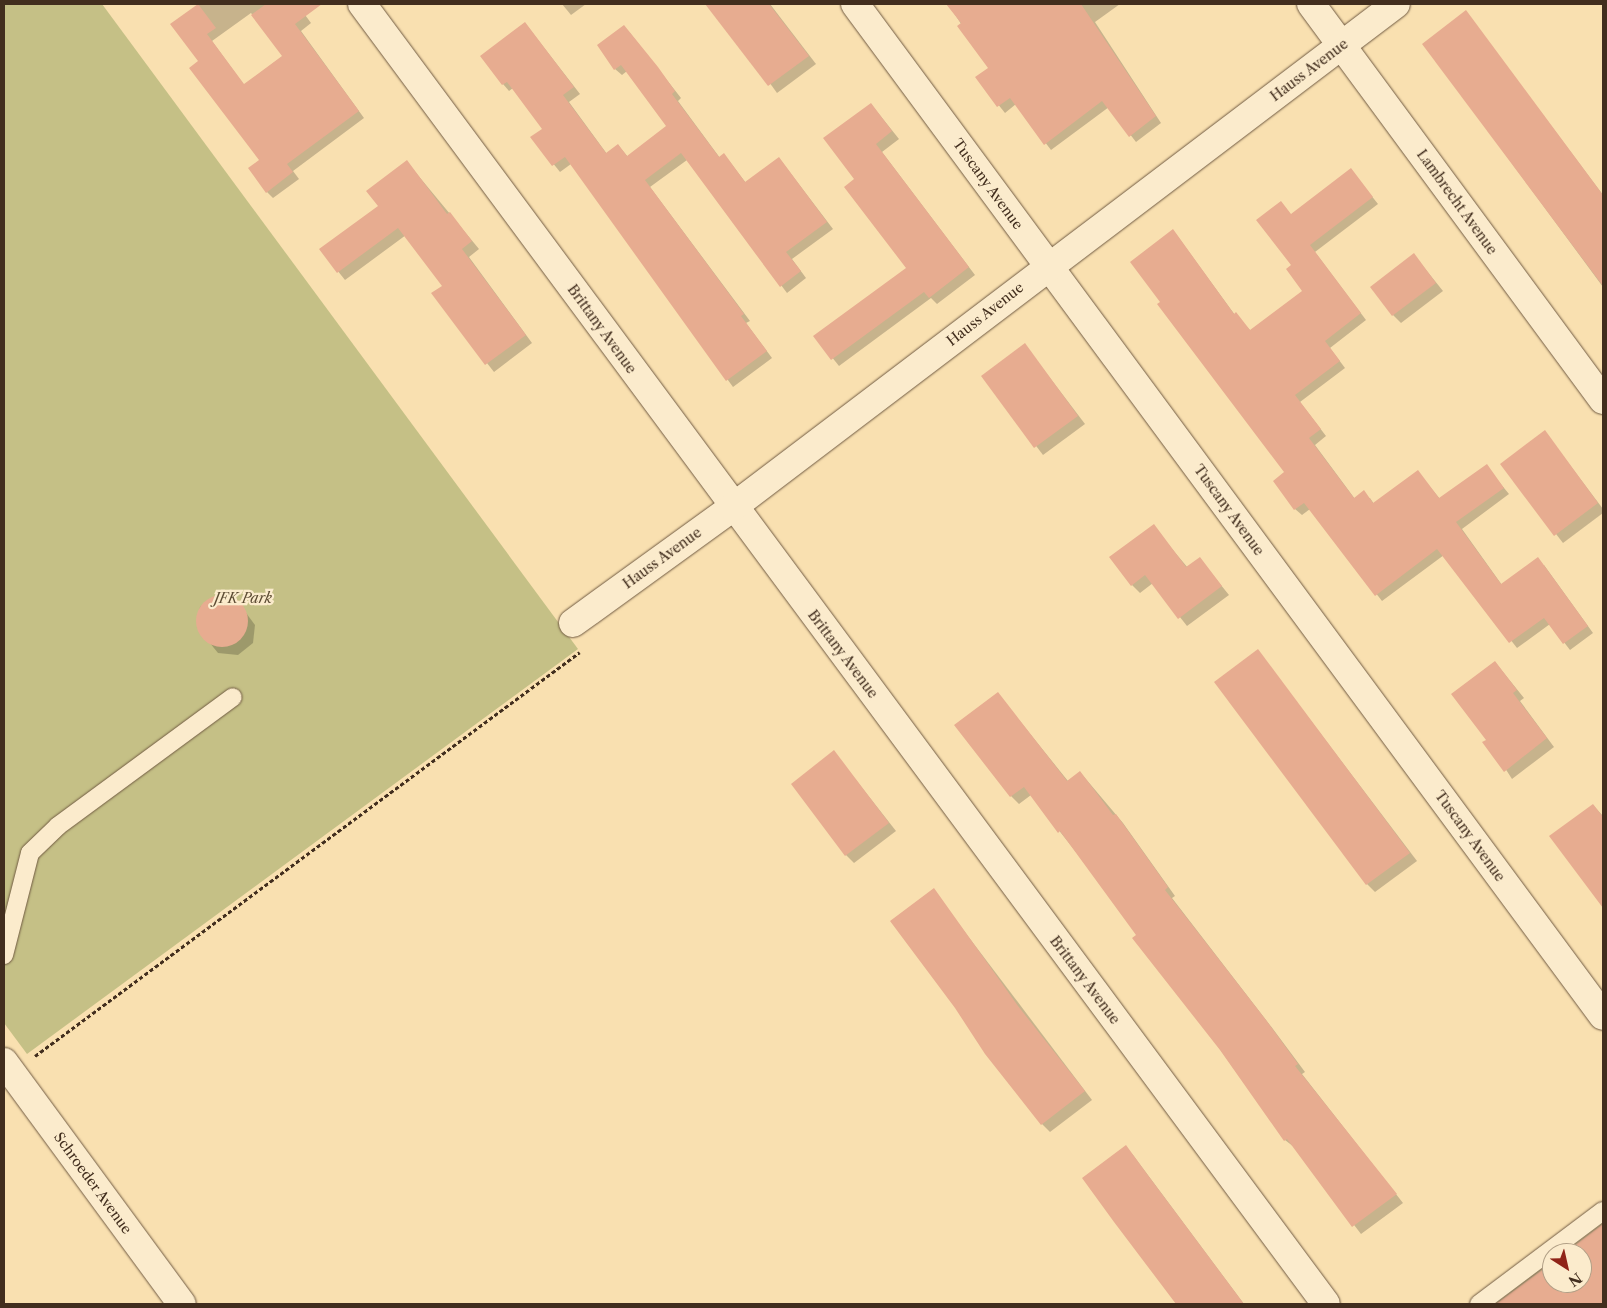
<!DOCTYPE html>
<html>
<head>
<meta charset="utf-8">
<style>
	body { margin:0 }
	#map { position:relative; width:1607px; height:1308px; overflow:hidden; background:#f9e0b0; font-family:"Libre Caslon Text",serif }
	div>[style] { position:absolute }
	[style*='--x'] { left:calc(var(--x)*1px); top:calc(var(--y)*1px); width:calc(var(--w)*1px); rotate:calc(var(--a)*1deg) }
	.green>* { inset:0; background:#c5c086 }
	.shadow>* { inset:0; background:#0003 }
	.building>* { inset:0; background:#e7ac90 }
	.round { border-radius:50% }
	.path>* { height:3px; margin-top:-1.5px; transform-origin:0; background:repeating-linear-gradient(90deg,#422e1e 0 4px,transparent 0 6.5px) }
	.roads { filter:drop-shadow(0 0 1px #705a42) drop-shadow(0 0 1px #705a42) }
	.lane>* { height:18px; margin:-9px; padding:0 9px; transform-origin:9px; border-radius:9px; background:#fbebcc }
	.street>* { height:28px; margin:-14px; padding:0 14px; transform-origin:14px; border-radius:14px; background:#fbebcc }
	span { translate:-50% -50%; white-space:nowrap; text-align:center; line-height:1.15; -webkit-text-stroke:4.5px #fbebcc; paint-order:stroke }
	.street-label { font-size:14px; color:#422e1e }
	.park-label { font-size:14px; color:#5c4b33; font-style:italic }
	.frame { position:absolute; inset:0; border:5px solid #422e1e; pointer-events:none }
	.north { position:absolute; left:1542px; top:1243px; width:50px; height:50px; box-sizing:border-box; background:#fbebcc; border:1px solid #b19f86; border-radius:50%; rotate:145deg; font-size:14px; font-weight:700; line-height:20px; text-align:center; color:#422e1e }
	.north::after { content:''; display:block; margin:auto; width:18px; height:22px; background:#8f2418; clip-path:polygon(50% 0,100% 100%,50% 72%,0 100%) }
</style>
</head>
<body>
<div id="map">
	<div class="green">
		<div style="clip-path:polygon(4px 4px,102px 4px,578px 649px,27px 1054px,4px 1023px)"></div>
	</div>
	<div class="shadow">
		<div style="clip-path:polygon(evenodd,200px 4px,297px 4px,311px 23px,301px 31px,364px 118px,293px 171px,299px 179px,273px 198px,267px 192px,261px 161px,200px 61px,172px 24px,200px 4px,251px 13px,283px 56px,244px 85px,212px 41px,251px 13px)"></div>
		<div style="clip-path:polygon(562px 4px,586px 4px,571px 15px)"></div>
		<div style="clip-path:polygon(713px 4px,770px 4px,816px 64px,777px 93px)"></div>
		<div style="clip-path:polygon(948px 4px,1010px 4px,1016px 11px,1026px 4px,1120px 4px,1095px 22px,1161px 123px,1136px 142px,1109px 107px,1051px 150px,1016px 104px,1005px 113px,977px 78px,990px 68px)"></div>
		<div style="clip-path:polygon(1466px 12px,1603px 195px,1603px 287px,1424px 44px)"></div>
		<div style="clip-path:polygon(525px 23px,580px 94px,569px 102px,607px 154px,618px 145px,628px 157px,668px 127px,627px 71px,622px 75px,615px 69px,630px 33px,681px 98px,678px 101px,720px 158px,730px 162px,746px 183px,779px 158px,833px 229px,792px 259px,806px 278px,787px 293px,687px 160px,650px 187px,750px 321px,746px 323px,772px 358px,733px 387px,571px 164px,560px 172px,532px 137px,543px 129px,513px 88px,509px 91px,503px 84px)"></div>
		<div style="clip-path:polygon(871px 104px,899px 139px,882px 152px,975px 275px,937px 304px,931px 298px,839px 366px,815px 336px,907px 269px,856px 179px)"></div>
		<div style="clip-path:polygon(407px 162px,479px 249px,469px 257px,532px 343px,494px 372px,433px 294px,443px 286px,406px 235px,345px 280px,321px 250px,379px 206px)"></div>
		<div style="clip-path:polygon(1351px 170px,1378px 204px,1315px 252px,1366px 320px,1330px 348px,1345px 368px,1300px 402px,1326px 436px,1315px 445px,1355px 499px,1370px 498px,1374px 504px,1418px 472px,1440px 499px,1486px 466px,1509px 494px,1462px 529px,1502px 585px,1544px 565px,1593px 633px,1570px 650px,1550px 624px,1517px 648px,1444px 555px,1382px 601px,1310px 509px,1302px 515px,1295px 509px,1286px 473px,1173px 230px,1235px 315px,1251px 331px,1304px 292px,1293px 266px,1281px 202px,1291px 215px)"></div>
		<div style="clip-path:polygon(1414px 255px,1443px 291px,1401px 323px,1393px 315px)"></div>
		<div style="clip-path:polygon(1025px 345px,1085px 424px,1043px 455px,983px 376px)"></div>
		<div style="clip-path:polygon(1545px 432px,1603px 509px,1603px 513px,1563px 543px,1502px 464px)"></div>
		<div style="clip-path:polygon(1153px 526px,1188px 568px,1200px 559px,1229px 595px,1187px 626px,1153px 583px,1140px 593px,1132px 585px)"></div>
		<div style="clip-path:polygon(216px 596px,235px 598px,255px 625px,253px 643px,238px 655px,218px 653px,197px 627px,200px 607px)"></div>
		<div style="clip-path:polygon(1258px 651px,1417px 861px,1375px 892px,1367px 884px)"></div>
		<div style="clip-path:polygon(1495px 662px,1524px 698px,1520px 701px,1554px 747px,1512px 779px,1487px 740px)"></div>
		<div style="clip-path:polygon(998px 694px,1068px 781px,1080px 772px,1123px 823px,1175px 896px,1172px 898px,1273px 1029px,1305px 1072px,1302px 1074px,1403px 1203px,1361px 1234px,1294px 1147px,1285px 1140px,1106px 890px,1031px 795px,1019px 804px,1011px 796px)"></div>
		<div style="clip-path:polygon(834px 752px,896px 831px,854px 863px,846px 855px)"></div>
		<div style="clip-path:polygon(1593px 805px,1603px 816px,1603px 907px,1551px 837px)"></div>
		<div style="clip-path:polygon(933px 890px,1092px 1100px,1050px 1132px,1042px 1124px)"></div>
		<div style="clip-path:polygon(1125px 1147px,1133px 1155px,1244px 1304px,1177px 1304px,1083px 1178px)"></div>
		<div style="clip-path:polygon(1603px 1223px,1603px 1304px,1495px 1304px,1552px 1261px,1552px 1283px,1582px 1283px,1582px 1253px,1563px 1253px)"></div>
	</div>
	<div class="building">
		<div style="clip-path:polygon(198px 4px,216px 28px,207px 34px,244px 84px,282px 56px,251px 15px,266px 4px,322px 4px,295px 24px,359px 111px,287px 164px,293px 172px,266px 193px,248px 168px,259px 160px,189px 68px,198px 61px,170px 24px)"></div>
		<div style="clip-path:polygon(705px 4px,769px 4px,809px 56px,768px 86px)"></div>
		<div style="clip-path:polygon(946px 4px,1081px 4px,1156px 116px,1129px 137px,1102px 101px,1044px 145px,1010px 98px,997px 107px,975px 77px,988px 68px,957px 26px,961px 23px)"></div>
		<div style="clip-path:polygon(1466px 10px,1603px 195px,1603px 286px,1422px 44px)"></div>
		<div style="clip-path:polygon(525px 22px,574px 87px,563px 95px,606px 153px,618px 144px,627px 156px,666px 126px,621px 65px,614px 70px,597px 45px,624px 25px,658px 67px,675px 91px,672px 94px,719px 157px,724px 153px,745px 182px,779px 157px,827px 222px,786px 252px,801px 271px,780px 287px,681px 153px,645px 180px,744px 314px,741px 316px,767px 351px,726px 381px,565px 157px,552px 166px,530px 137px,542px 129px,507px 82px,502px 85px,480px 56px)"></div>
		<div style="clip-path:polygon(871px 103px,892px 131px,876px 144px,969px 267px,929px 298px,924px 292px,831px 360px,813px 336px,906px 268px,844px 187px,854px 179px,823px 138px)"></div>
		<div style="clip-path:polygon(407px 160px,447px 214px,450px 212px,472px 241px,462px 249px,526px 335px,485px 365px,431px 293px,442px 286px,398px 228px,337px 273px,319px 249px,378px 206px,366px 191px)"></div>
		<div style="clip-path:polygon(1351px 168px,1373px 197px,1310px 245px,1361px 313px,1325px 341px,1340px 361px,1295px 395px,1321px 429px,1309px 438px,1354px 498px,1364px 490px,1373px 503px,1418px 470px,1439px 498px,1487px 464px,1504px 488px,1456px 522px,1501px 584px,1538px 557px,1588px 626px,1563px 644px,1544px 618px,1509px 643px,1437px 549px,1375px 596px,1304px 503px,1294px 510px,1273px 481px,1284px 472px,1157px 304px,1160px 302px,1130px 262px,1173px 229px,1234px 314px,1236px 312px,1250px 330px,1302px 291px,1286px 269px,1291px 265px,1256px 220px,1281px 201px,1291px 214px)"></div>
		<div style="clip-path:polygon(1414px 253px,1436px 283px,1392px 316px,1370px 287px)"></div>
		<div style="clip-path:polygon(1025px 343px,1078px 416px,1034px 448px,981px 376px)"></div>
		<div style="clip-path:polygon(1545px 430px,1598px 503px,1554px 536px,1500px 464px)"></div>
		<div style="clip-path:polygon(1154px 524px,1186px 567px,1200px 557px,1222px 586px,1178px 619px,1145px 575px,1131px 586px,1109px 557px)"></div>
		<div class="round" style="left:196px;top:595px;width:52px;height:52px"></div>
		<div style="clip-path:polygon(1258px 649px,1410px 853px,1366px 885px,1214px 682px)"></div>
		<div style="clip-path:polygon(1495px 661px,1517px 690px,1513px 693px,1547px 738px,1504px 772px,1482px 742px,1486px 740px,1451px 694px)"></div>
		<div style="clip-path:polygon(998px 692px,1067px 781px,1080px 771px,1113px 815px,1116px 814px,1168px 887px,1165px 890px,1266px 1020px,1298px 1064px,1295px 1066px,1397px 1194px,1352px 1227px,1287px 1139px,1284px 1141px,1220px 1050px,1132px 938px,1136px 935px,1060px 831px,1058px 833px,1024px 787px,1010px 797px,954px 725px)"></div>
		<div style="clip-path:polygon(834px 750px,889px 823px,845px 856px,791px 784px)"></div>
		<div style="clip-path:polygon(1593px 804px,1603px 817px,1603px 908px,1549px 836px)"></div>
		<div style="clip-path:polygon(934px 888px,1018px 1006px,1085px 1091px,1041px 1125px,985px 1054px,955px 1008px,890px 921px)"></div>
		<div style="clip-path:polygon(1126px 1145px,1147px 1174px,1244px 1304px,1176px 1304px,1114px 1222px,1082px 1178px)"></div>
		<div style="clip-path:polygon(1603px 1224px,1603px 1304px,1496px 1304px,1552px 1263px,1552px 1283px,1582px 1283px,1582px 1253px,1565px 1253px)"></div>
	</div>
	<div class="path">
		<div style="--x:35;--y:1056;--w:678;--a:-36.55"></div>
	</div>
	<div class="roads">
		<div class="lane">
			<div style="--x:4;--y:955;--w:105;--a:-75.7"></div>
			<div style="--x:30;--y:853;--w:39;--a:-44"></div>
			<div style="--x:58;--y:826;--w:217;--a:-36.4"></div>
			<div style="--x:1479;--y:1304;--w:155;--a:-36.9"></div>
		</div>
		<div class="street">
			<div style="--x:362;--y:4;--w:1618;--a:53.44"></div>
			<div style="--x:855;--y:4;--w:1258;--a:53.53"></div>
			<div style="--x:1311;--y:4;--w:492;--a:53.6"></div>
			<div style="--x:573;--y:623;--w:198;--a:-35.9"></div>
			<div style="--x:733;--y:507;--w:832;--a:-37.19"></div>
			<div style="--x:4;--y:1062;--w:300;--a:53.7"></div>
		</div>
	</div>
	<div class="street-label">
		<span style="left:1309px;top:70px;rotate:-37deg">Hauss Avenue</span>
		<span style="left:988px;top:184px;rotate:54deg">Tuscany Avenue</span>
		<span style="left:1457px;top:202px;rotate:54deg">Lambrecht Avenue</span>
		<span style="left:985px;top:314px;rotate:-38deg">Hauss Avenue</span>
		<span style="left:602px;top:329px;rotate:54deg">Brittany Avenue</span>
		<span style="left:1229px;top:510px;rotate:54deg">Tuscany Avenue</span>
		<span style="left:662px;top:558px;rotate:-36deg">Hauss Avenue</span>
		<span style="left:843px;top:654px;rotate:53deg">Brittany Avenue</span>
		<span style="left:1470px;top:836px;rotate:54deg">Tuscany Avenue</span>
		<span style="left:1085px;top:980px;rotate:53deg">Brittany Avenue</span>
		<span style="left:93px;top:1183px;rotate:54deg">Schroeder Avenue</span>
	</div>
	<div class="park-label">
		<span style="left:243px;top:598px">JFK Park</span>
	</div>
	<div class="frame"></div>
	<div class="north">N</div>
</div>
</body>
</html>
